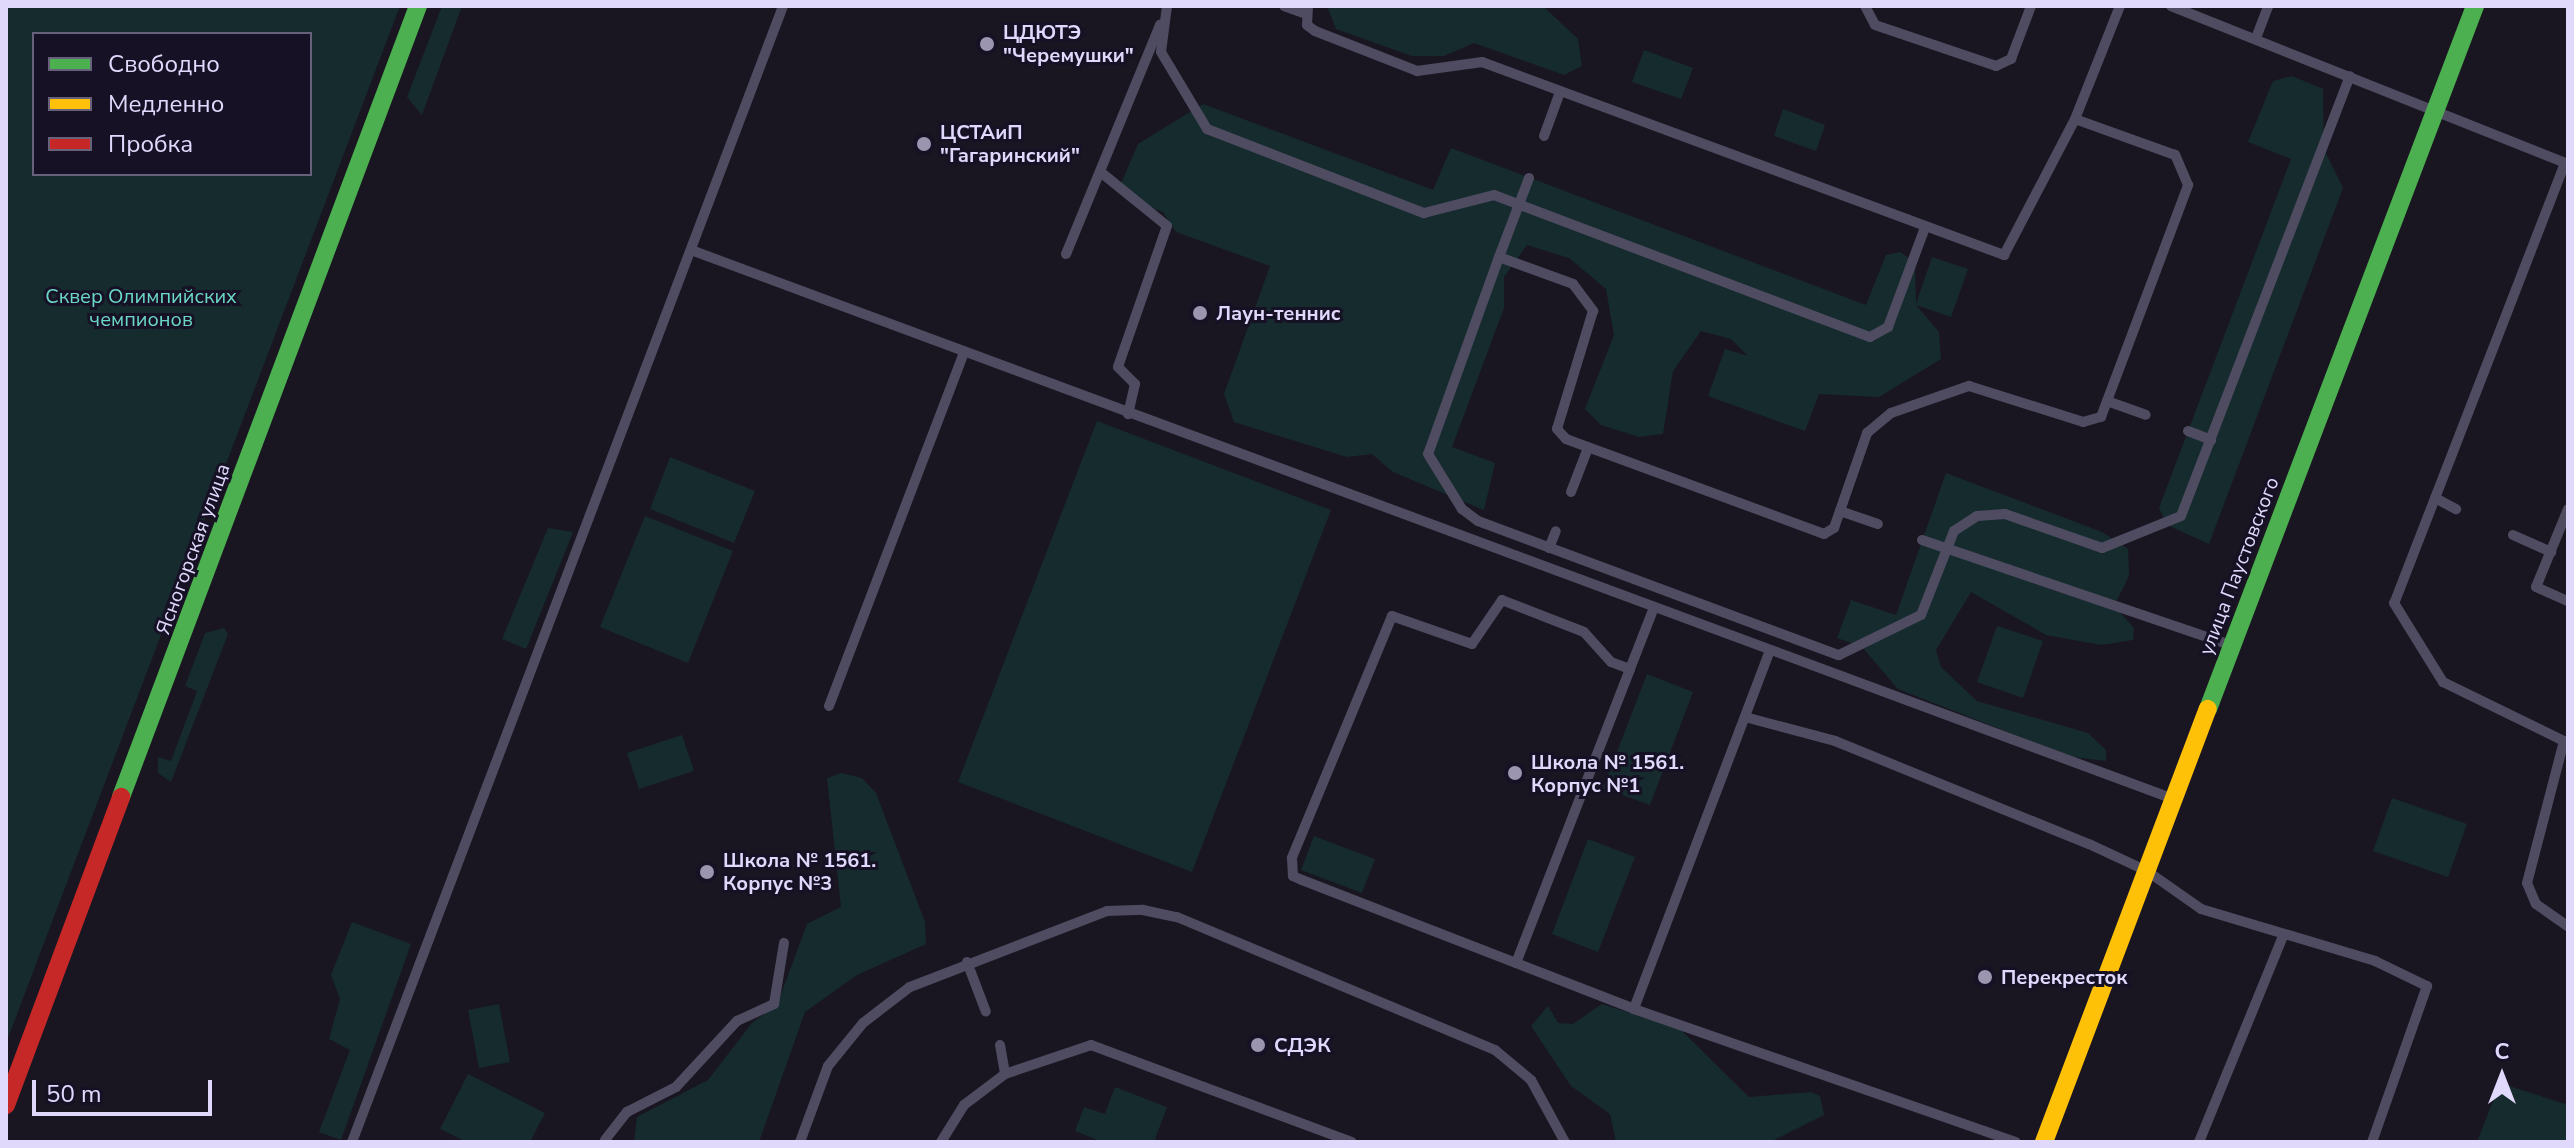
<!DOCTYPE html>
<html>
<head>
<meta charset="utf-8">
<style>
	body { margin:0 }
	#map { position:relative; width:2574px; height:1148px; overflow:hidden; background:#191621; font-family:"Nunito Sans",sans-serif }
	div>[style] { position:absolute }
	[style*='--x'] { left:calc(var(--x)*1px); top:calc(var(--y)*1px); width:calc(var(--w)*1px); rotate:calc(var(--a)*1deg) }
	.green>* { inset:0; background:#162b2e }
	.lane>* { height:10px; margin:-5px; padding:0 5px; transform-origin:5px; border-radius:5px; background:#4f4c62 }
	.fast>* { height:18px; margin:-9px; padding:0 9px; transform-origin:9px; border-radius:9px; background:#4caf50 }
	.slow>* { height:18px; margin:-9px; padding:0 9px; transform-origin:9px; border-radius:9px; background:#ffc107 }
	.jam>* { height:18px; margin:-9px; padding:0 9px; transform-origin:9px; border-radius:9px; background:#c62828 }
	.dots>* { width:22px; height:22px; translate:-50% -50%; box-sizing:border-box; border:4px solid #171126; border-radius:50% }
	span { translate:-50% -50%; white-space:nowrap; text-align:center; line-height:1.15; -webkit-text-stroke:6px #171126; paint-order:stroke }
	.poi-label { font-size:20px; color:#e1d9fc; font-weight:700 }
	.left { translate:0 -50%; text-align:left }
	.park-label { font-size:20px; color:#6ad8c7 }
	.street-label { font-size:20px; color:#e1d9fc }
	.frame { position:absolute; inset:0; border:8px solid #e1d9fc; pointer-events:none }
	.legend { position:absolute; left:32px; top:32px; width:280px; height:144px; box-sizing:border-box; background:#171126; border:2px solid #68617c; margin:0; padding:10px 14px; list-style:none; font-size:24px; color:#e1d9fc }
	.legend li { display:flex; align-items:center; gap:16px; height:40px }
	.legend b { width:40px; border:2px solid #68617c }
	.north { position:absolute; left:2462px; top:1036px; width:80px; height:80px; -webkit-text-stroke:6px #171126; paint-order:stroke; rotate:0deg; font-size:22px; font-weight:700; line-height:32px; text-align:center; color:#e1d9fc }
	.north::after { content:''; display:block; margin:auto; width:28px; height:36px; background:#e1d9fc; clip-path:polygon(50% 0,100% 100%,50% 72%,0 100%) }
	.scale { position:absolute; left:32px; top:1080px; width:180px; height:36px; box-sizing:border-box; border:4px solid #e1d9fc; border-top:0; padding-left:10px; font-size:24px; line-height:28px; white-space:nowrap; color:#e1d9fc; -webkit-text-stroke:6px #171126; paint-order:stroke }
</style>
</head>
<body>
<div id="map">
	<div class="green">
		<div style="clip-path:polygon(evenodd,6px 6px,400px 6px,6px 1043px,6px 6px,34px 34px,310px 34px,310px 174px,34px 174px,34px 34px)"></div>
		<div style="clip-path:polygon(442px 6px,462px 6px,422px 115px,407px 97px)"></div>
		<div style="clip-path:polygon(1327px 6px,1543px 6px,1578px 39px,1582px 66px,1564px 75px,1474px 43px,1444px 56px,1412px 56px,1336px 29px)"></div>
		<div style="clip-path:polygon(1644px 50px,1693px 68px,1681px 99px,1632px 82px)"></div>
		<div style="clip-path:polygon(2292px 76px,2323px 89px,2324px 149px,2343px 188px,2209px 544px,2167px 525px,2159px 508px,2291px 159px,2248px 142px,2273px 81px)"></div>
		<div style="clip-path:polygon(1203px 104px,1433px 190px,1451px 148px,1866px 305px,1886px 255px,1900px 252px,1915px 262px,1916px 304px,1932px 257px,1968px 269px,1951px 317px,1916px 305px,1939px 332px,1941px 359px,1879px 397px,1819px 394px,1805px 431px,1708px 396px,1725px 349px,1748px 356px,1731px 339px,1701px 331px,1673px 371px,1663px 434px,1639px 437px,1601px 425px,1585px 409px,1614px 335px,1606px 289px,1569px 258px,1527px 245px,1504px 277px,1504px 308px,1452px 447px,1495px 463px,1484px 510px,1393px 472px,1372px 454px,1347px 457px,1234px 422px,1224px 394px,1270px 266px,1176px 232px,1163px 212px,1129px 200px,1120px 186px,1138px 144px)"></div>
		<div style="clip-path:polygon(1783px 109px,1825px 125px,1816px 151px,1774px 136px)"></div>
		<div style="clip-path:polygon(1097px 421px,1331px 510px,1192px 872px,958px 782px)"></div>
		<div style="clip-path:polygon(670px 457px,755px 491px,734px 543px,650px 509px)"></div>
		<div style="clip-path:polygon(1946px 473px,2102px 532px,2128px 549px,2129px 576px,2114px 606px,2134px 628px,2133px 640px,2101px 645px,2046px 635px,1971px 592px,1936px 650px,1941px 667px,1977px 701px,2088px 733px,2106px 750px,2106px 761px,2072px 757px,1898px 689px,1862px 647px,1837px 638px,1851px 600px,1896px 615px)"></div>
		<div style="clip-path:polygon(645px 516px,733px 551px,688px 663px,600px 627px)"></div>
		<div style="clip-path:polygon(548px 528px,573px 532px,526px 649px,502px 639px)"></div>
		<div style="clip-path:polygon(1997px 626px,2043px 641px,2023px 698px,1977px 682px)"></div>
		<div style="clip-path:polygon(224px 628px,228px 634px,171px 782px,158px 773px,158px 757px,171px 761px,197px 691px,185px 686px,205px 633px)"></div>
		<div style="clip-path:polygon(1647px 674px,1693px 692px,1650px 805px,1603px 788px)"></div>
		<div style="clip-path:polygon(682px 735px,694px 771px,639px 789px,627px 753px)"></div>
		<div style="clip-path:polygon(841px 773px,862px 778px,876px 793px,925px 922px,926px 944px,857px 975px,805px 1012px,759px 1142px,634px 1142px,637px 1117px,708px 1080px,752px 1023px,777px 1005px,807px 924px,841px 907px,827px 778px)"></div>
		<div style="clip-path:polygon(2392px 798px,2467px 824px,2448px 877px,2373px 851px)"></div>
		<div style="clip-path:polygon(1314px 836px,1375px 859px,1362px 893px,1301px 870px)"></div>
		<div style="clip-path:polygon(1588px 839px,1635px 857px,1598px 952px,1552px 934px)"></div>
		<div style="clip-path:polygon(352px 922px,411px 944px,341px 1140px,319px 1132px,350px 1050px,329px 1039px,340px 999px,331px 975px)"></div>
		<div style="clip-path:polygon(499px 1004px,510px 1062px,479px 1068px,468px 1010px)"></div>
		<div style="clip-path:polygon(1602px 1004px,1680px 1029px,1749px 1097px,1811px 1092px,1820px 1096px,1824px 1115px,1770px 1142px,1616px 1142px,1610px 1114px,1571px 1086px,1531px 1026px,1548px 1006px,1558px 1023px,1573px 1024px)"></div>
		<div style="clip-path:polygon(468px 1074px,545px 1113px,530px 1142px,467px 1142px,440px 1129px)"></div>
		<div style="clip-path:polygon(2500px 1083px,2568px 1105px,2568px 1142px,2477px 1142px)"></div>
		<div style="clip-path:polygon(1115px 1087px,1167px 1107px,1154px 1142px,1103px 1142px,1075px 1131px,1084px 1107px,1105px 1114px)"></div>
	</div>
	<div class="lane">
		<div style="--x:1167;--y:6;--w:46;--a:97.4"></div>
		<div style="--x:1161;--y:52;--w:90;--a:59.1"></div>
		<div style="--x:1207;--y:129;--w:233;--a:21.2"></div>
		<div style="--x:1424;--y:213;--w:72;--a:-14.4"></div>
		<div style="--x:1494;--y:195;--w:402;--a:20.7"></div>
		<div style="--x:1870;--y:337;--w:21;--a:-29"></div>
		<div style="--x:1888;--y:327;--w:103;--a:-69.6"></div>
		<div style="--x:1284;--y:6;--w:23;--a:20"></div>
		<div style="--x:1308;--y:6;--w:19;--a:93"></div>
		<div style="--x:1307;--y:25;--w:10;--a:37"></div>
		<div style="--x:1315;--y:31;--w:110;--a:21.4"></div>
		<div style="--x:1417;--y:71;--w:66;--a:-7.9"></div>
		<div style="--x:1482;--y:62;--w:557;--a:20.29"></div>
		<div style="--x:2004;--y:255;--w:153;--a:-62.4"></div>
		<div style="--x:2075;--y:119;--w:122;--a:-68.3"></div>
		<div style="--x:1865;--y:6;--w:21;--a:62"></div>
		<div style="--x:1875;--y:25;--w:128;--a:18.7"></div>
		<div style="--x:1996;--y:66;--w:17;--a:-25"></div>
		<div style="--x:2011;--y:59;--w:57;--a:-69.3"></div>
		<div style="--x:2171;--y:6;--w:427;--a:21.7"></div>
		<div style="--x:2256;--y:38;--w:34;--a:-69"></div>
		<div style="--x:1544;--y:136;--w:47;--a:-70"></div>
		<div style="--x:2565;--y:163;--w:472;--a:111.2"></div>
		<div style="--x:2394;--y:603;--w:93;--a:58.2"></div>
		<div style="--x:2443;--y:682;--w:135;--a:26"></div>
		<div style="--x:2564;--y:741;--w:147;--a:104.6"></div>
		<div style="--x:2527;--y:883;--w:23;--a:67"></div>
		<div style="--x:2536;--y:904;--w:39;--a:35"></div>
		<div style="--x:1103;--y:174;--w:82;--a:39.1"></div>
		<div style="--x:1167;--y:226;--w:149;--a:109.2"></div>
		<div style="--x:1118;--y:367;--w:24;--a:45"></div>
		<div style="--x:1135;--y:384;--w:31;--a:103"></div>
		<div style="--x:1529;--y:178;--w:85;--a:110.8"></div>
		<div style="--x:1499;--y:257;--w:79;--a:20"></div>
		<div style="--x:1573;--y:284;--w:34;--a:53"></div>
		<div style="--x:1593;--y:311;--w:123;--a:107"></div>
		<div style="--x:1557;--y:429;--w:13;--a:48"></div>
		<div style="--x:1566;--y:439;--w:275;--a:20.2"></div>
		<div style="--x:1824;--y:534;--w:12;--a:-31"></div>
		<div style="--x:1834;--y:528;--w:101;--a:-70.8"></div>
		<div style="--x:1867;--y:433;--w:31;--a:-40"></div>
		<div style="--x:1891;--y:413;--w:83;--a:-19.1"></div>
		<div style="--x:1969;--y:386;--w:120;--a:17.5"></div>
		<div style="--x:2083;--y:422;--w:19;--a:-16"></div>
		<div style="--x:2101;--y:417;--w:248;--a:-69.4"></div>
		<div style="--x:2188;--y:185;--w:33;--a:-113"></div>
		<div style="--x:2175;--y:155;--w:106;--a:-160.2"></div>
		<div style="--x:691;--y:250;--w:1578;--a:20.32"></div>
		<div style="--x:1066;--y:254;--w:248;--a:-67.7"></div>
		<div style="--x:1499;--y:257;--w:209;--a:109.8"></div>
		<div style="--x:1428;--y:454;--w:65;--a:58.3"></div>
		<div style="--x:1462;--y:509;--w:20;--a:37"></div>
		<div style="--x:1478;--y:521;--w:385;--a:20.4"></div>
		<div style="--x:1839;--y:655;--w:91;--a:-26"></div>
		<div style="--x:1921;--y:615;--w:90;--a:-68.6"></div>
		<div style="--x:1954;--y:531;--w:27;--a:-33"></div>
		<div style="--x:1977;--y:516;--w:28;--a:-4"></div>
		<div style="--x:2005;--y:514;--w:103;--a:19.3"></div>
		<div style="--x:2102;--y:548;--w:85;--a:-22.1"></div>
		<div style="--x:2181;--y:516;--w:471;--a:-69"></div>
		<div style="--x:2107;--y:401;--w:41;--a:19.7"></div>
		<div style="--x:2188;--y:431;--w:25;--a:21"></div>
		<div style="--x:1571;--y:492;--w:47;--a:-68.9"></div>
		<div style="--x:2435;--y:498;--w:24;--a:28"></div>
		<div style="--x:2568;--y:509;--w:84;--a:112.3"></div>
		<div style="--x:2536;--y:587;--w:35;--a:24"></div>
		<div style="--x:1840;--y:511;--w:40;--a:18.9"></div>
		<div style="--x:2513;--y:535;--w:42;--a:24.1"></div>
		<div style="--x:1922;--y:540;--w:325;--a:18.8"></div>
		<div style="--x:1549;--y:548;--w:18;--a:-68"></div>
		<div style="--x:1769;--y:653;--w:381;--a:110.8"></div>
		<div style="--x:1634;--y:1009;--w:404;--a:19.2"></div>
		<div style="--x:1630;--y:669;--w:63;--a:-68.7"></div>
		<div style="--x:829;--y:706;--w:379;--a:-69.1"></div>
		<div style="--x:1745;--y:717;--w:93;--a:14.9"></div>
		<div style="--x:1835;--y:741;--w:274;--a:22.1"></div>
		<div style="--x:2089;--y:844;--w:64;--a:25"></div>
		<div style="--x:2147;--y:871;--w:66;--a:35.1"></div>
		<div style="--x:2201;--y:909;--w:182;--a:16.6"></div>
		<div style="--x:2375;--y:961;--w:58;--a:25.7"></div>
		<div style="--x:2427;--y:986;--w:165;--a:109.4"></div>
		<div style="--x:967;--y:962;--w:53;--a:69.2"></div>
		<div style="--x:1516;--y:963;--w:315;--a:-68.8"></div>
		<div style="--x:1630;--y:669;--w:20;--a:-160"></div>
		<div style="--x:1611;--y:662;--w:40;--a:-132"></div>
		<div style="--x:1584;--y:632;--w:88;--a:-158.7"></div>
		<div style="--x:1502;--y:600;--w:53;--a:124.3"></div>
		<div style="--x:1472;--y:644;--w:85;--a:-160.7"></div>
		<div style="--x:1392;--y:616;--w:262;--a:112.5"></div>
		<div style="--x:1292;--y:858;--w:18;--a:87"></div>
		<div style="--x:1293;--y:876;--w:10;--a:24"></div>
		<div style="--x:1302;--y:880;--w:356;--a:21.2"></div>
		<div style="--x:1000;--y:1045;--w:29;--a:80"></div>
		<div style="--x:605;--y:1140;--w:36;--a:-52"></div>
		<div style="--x:627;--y:1112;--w:55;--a:-27"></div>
		<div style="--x:676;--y:1087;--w:90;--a:-47.3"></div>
		<div style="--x:737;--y:1021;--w:41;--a:-24.7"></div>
		<div style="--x:774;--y:1004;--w:62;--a:-80.7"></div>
		<div style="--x:352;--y:1142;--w:1215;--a:-69.22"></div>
		<div style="--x:800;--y:1142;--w:81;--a:-69.8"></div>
		<div style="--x:828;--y:1066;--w:55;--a:-50.9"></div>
		<div style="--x:863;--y:1023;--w:59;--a:-37.5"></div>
		<div style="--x:910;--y:987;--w:211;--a:-21.1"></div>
		<div style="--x:1107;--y:911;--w:36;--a:-2"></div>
		<div style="--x:1143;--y:910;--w:35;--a:12"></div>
		<div style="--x:1177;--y:917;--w:345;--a:22.7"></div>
		<div style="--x:1495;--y:1050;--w:47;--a:39.8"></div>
		<div style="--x:1531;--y:1080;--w:71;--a:61.3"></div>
		<div style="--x:941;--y:1142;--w:44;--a:-58.1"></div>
		<div style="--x:964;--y:1105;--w:51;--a:-37.1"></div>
		<div style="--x:1005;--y:1074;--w:91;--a:-18.6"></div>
		<div style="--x:1091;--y:1045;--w:278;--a:20.4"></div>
		<div style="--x:2199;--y:1142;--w:222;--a:-67.8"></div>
	</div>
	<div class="fast">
		<div style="--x:2208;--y:709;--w:752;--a:-69.2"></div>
		<div style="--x:121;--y:797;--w:845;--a:-69.42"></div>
	</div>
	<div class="slow">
		<div style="--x:2044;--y:1142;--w:463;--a:-69.3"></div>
	</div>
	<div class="jam">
		<div style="--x:6;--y:1105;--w:329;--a:-69.5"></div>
	</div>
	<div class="dots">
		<div style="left:987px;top:44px;background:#9b95af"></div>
		<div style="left:924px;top:144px;background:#9b95af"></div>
		<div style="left:1200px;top:313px;background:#9b95af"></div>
		<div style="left:1515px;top:773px;background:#9b95af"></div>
		<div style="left:707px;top:872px;background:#9b95af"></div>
		<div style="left:1985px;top:977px;background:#9b95af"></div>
		<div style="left:1258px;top:1045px;background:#9b95af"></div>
	</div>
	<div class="poi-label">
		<span class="left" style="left:1003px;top:44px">ЦДЮТЭ<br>"Черемушки"</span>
		<span class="left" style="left:940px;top:144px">ЦСТАиП<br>"Гагаринский"</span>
		<span class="left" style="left:1216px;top:313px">Лаун-теннис</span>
		<span class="left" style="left:1531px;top:774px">Школа № 1561.<br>Корпус №1</span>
		<span class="left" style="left:723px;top:872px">Школа № 1561.<br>Корпус №3</span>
		<span class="left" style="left:2001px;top:977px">Перекресток</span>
		<span class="left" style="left:1274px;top:1045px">СДЭК</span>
	</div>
	<div class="park-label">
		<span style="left:141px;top:308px">Сквер Олимпийских<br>чемпионов</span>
	</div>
	<div class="street-label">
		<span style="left:193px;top:549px;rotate:-70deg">Ясногорская улица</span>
		<span style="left:2239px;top:566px;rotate:-69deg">улица Паустовского</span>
	</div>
	<div class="frame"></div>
	<ul class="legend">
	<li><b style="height:10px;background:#4caf50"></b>Свободно</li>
	<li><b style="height:10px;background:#ffc107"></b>Медленно</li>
	<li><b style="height:10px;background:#c62828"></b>Пробка</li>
	</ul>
	<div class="north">С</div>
	<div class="scale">50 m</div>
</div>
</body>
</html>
